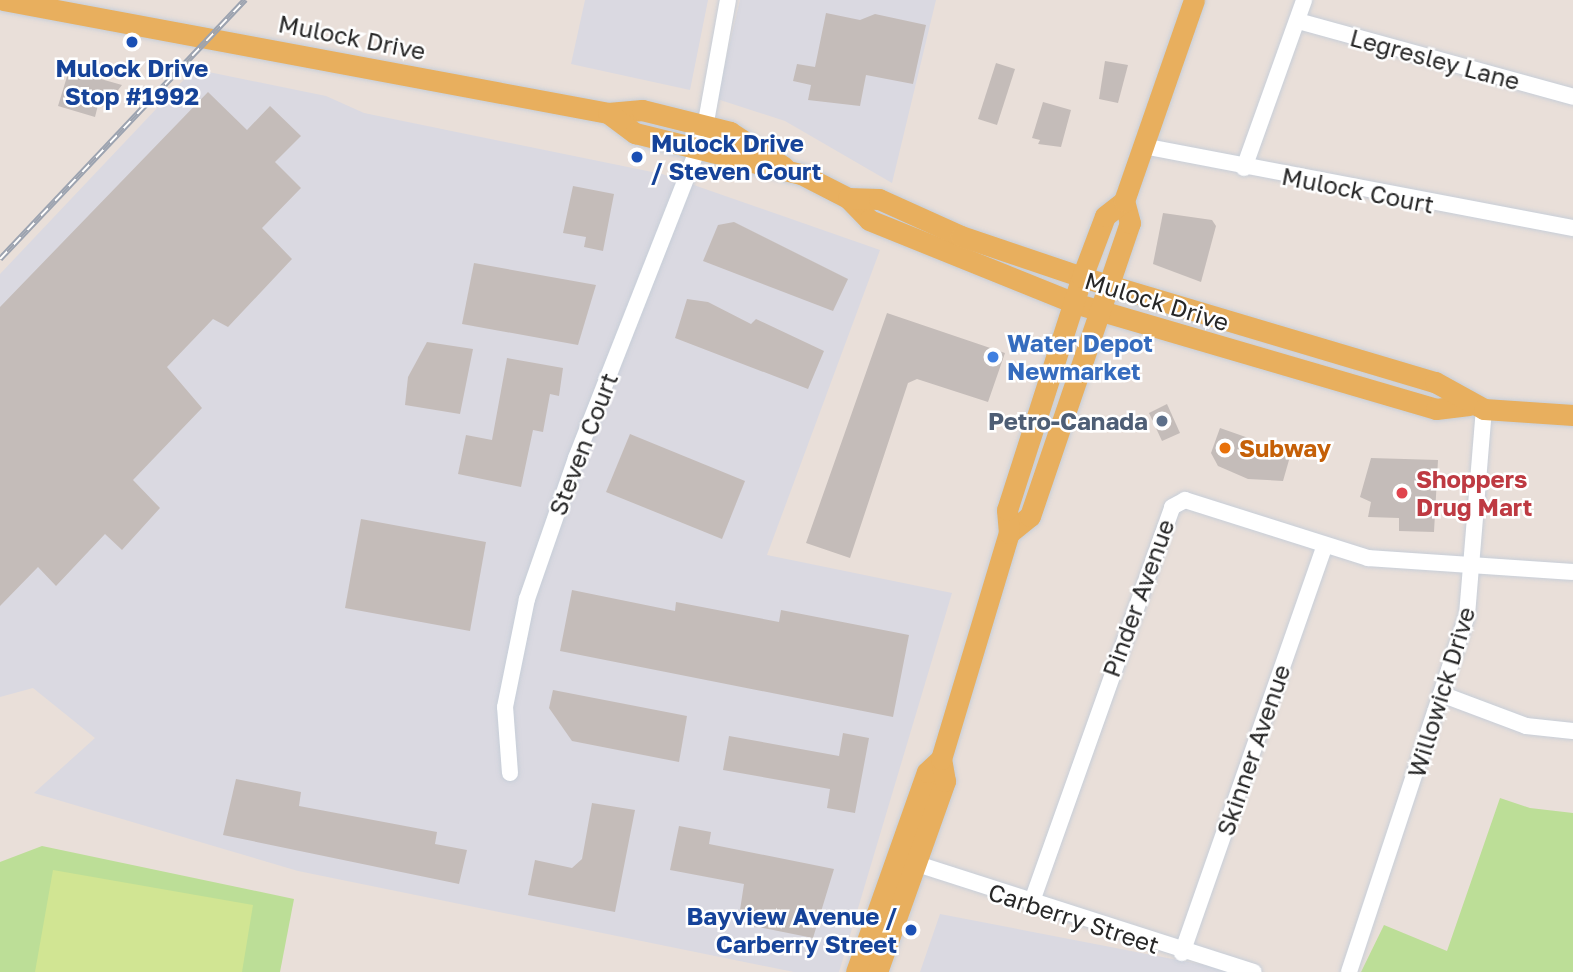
<!DOCTYPE html>
<html>
<head>
<meta charset="utf-8">
<style>
	body { margin:0 }
	#map { position:relative; width:1573px; height:972px; overflow:hidden; background:#e9dfd9; font-family:"Golos Text",sans-serif }
	div>[style] { position:absolute }
	[style*='--x'] { left:calc(var(--x)*1px); top:calc(var(--y)*1px); width:calc(var(--w)*1px); rotate:calc(var(--a)*1deg) }
	.industrial>* { inset:0; background:#dad9e1 }
	.green>* { inset:0; background:#bcde97 }
	.pitch>* { inset:0; background:#d1e593 }
	.building>* { inset:0; background:#c4bcb9 }
	.roads { filter:drop-shadow(0 0 2px #c7ced8) drop-shadow(0 0 2px #c7ced8) }
	.minor>* { height:16px; margin:-8px; padding:0 8px; transform-origin:8px; border-radius:8px; background:#fff }
	.major>* { height:21px; margin:-10.5px; padding:0 10.5px; transform-origin:10.5px; border-radius:10.5px; background:#e8af5e }
	.rail>* { height:6px; margin-top:-3px; transform-origin:0; background:repeating-linear-gradient(90deg,#fff 0 10px,#9ca3b0 0 20px); box-sizing:border-box; border-block:2px solid #9ca3b0 }
	.dots>* { width:19px; height:19px; translate:-50% -50%; box-sizing:border-box; border:4px solid #fff; border-radius:50% }
	span { translate:-50% -50%; white-space:nowrap; text-align:center; line-height:1.15; -webkit-text-stroke:5px #fff; paint-order:stroke }
	.street-label { font-size:24px; color:#272727 }
	.transit-label { font-size:24px; color:#164399; font-weight:700 }
	.left { translate:0 -50%; text-align:left }
	.right { translate:-100% -50%; text-align:right }
	.shop-label { font-size:24px; color:#366cbe; font-weight:700 }
	.service-label { font-size:24px; color:#4e5e75; font-weight:700 }
	.food-label { font-size:24px; color:#c56008; font-weight:700 }
	.health-label { font-size:24px; color:#be3a42; font-weight:700 }
</style>
</head>
<body>
<div id="map">
	<div class="industrial">
		<div style="clip-path:polygon(585px 0,708px 0,690px 90px,571px 64px)"></div>
		<div style="clip-path:polygon(740px 0,936px 0,892px 183px,785px 121px,717px 99px)"></div>
		<div style="clip-path:polygon(194px 69px,326px 96px,364px 113px,662px 174px,880px 250px,767px 555px,952px 593px,839px 972px,794px 972px,298px 871px,34px 793px,95px 738px,33px 688px,0 697px,0 274px)"></div>
		<div style="clip-path:polygon(940px 914px,1240px 972px,920px 972px)"></div>
	</div>
	<div class="green">
		<div style="clip-path:polygon(1500px 798px,1530px 808px,1573px 813px,1573px 972px,1361px 972px,1384px 925px,1447px 951px)"></div>
		<div style="clip-path:polygon(42px 846px,294px 899px,280px 972px,0 972px,0 862px)"></div>
	</div>
	<div class="pitch">
		<div style="clip-path:polygon(53px 870px,253px 905px,242px 972px,35px 972px)"></div>
	</div>
	<div class="building">
		<div style="clip-path:polygon(826px 13px,860px 20px,875px 14px,926px 25px,913px 84px,866px 75px,860px 106px,808px 100px,811px 85px,793px 81px,797px 64px,815px 67px)"></div>
		<div style="clip-path:polygon(1105px 61px,1128px 65px,1118px 103px,1099px 99px)"></div>
		<div style="clip-path:polygon(996px 63px,1015px 69px,997px 125px,978px 119px)"></div>
		<div style="clip-path:polygon(69px 70px,122px 85px,105px 107px,98px 105px,95px 117px,58px 106px)"></div>
		<div style="clip-path:polygon(208px 92px,247px 130px,270px 106px,301px 136px,275px 162px,301px 188px,262px 228px,292px 259px,228px 327px,213px 319px,167px 367px,202px 408px,133px 480px,160px 508px,122px 550px,105px 534px,56px 586px,38px 567px,0 606px,0 307px)"></div>
		<div style="clip-path:polygon(1043px 102px,1071px 110px,1061px 147px,1038px 144px,1040px 140px,1032px 138px)"></div>
		<div style="clip-path:polygon(573px 186px,614px 194px,603px 251px,584px 247px,586px 237px,563px 233px)"></div>
		<div style="clip-path:polygon(1163px 213px,1212px 220px,1216px 226px,1201px 282px,1153px 264px)"></div>
		<div style="clip-path:polygon(734px 222px,848px 279px,833px 311px,703px 261px,718px 225px)"></div>
		<div style="clip-path:polygon(474px 263px,596px 285px,578px 345px,462px 324px)"></div>
		<div style="clip-path:polygon(687px 299px,708px 302px,751px 324px,756px 319px,824px 351px,808px 389px,675px 338px)"></div>
		<div style="clip-path:polygon(887px 313px,1005px 353px,988px 402px,917px 379px,908px 383px,850px 558px,806px 543px)"></div>
		<div style="clip-path:polygon(427px 342px,473px 349px,460px 414px,405px 405px,408px 377px)"></div>
		<div style="clip-path:polygon(507px 358px,563px 368px,559px 396px,550px 394px,543px 432px,533px 430px,521px 487px,458px 474px,466px 435px,492px 440px)"></div>
		<div style="clip-path:polygon(1167px 404px,1180px 433px,1162px 441px,1149px 413px)"></div>
		<div style="clip-path:polygon(1220px 428px,1291px 453px,1283px 481px,1248px 479px,1218px 466px,1211px 453px)"></div>
		<div style="clip-path:polygon(630px 434px,745px 481px,722px 539px,606px 492px)"></div>
		<div style="clip-path:polygon(1371px 458px,1438px 460px,1434px 532px,1399px 531px,1399px 518px,1368px 517px,1371px 502px,1360px 497px)"></div>
		<div style="clip-path:polygon(361px 519px,486px 542px,470px 631px,345px 608px)"></div>
		<div style="clip-path:polygon(572px 590px,675px 611px,676px 602px,779px 622px,781px 610px,909px 635px,893px 717px,560px 651px)"></div>
		<div style="clip-path:polygon(553px 690px,687px 716px,679px 762px,572px 741px,549px 708px)"></div>
		<div style="clip-path:polygon(843px 733px,869px 738px,855px 813px,827px 808px,830px 789px,723px 770px,729px 736px,839px 756px)"></div>
		<div style="clip-path:polygon(236px 779px,301px 792px,299px 806px,437px 832px,435px 844px,467px 850px,459px 884px,223px 835px)"></div>
		<div style="clip-path:polygon(592px 803px,635px 810px,615px 912px,528px 895px,535px 860px,572px 868px,582px 859px)"></div>
		<div style="clip-path:polygon(679px 826px,711px 832px,709px 844px,834px 869px,813px 938px,738px 923px,744px 884px,670px 870px)"></div>
	</div>
	<div class="roads">
		<div class="minor">
			<div style="--x:1298;--y:21;--w:285;--a:15.4"></div>
			<div style="--x:1143;--y:146;--w:438;--a:10.8"></div>
			<div style="--x:1244;--y:168;--w:178;--a:-70.3"></div>
			<div style="--x:1441;--y:694;--w:91;--a:20.6"></div>
			<div style="--x:1526;--y:726;--w:47;--a:6.1"></div>
			<div style="--x:510;--y:773;--w:66;--a:-94.3"></div>
			<div style="--x:505;--y:707;--w:110;--a:-78.5"></div>
			<div style="--x:527;--y:599;--w:149;--a:-70.8"></div>
			<div style="--x:576;--y:458;--w:349;--a:-68.5"></div>
			<div style="--x:704;--y:133;--w:135;--a:-79.8"></div>
			<div style="--x:905;--y:860;--w:366;--a:17.8"></div>
			<div style="--x:1031;--y:904;--w:421;--a:-70.4"></div>
			<div style="--x:1172;--y:507;--w:15;--a:-28"></div>
			<div style="--x:1185;--y:500;--w:192;--a:17.6"></div>
			<div style="--x:1368;--y:558;--w:205;--a:3.9"></div>
			<div style="--x:1182;--y:953;--w:430;--a:-70.7"></div>
			<div style="--x:1349;--y:972;--w:376;--a:-71.7"></div>
			<div style="--x:1467;--y:615;--w:207;--a:-85.3"></div>
		</div>
		<div class="major">
			<div style="--x:3;--y:0;--w:615;--a:10.58"></div>
			<div style="--x:608;--y:113;--w:34;--a:-5"></div>
			<div style="--x:642;--y:110;--w:91;--a:14"></div>
			<div style="--x:730;--y:132;--w:64;--a:32.9"></div>
			<div style="--x:608;--y:113;--w:34;--a:37"></div>
			<div style="--x:635;--y:133;--w:171;--a:13.9"></div>
			<div style="--x:801;--y:174;--w:53;--a:27.1"></div>
			<div style="--x:848;--y:198;--w:30;--a:46"></div>
			<div style="--x:869;--y:220;--w:221;--a:22"></div>
			<div style="--x:1074;--y:303;--w:377;--a:16.3"></div>
			<div style="--x:1436;--y:409;--w:33;--a:-7"></div>
			<div style="--x:848;--y:198;--w:31;--a:2"></div>
			<div style="--x:879;--y:199;--w:90;--a:24.3"></div>
			<div style="--x:961;--y:236;--w:128;--a:18.7"></div>
			<div style="--x:1082;--y:277;--w:368;--a:16.6"></div>
			<div style="--x:1435;--y:382;--w:56;--a:28.9"></div>
			<div style="--x:1484;--y:409;--w:89;--a:3.9"></div>
			<div style="--x:1009;--y:533;--w:27;--a:-39"></div>
			<div style="--x:1030;--y:516;--w:310;--a:-71.2"></div>
			<div style="--x:1130;--y:223;--w:23;--a:-105"></div>
			<div style="--x:856;--y:972;--w:212;--a:-70.5"></div>
			<div style="--x:927;--y:772;--w:19;--a:-43"></div>
			<div style="--x:877;--y:972;--w:203;--a:-70.4"></div>
			<div style="--x:945;--y:781;--w:22;--a:-100"></div>
			<div style="--x:941;--y:759;--w:236;--a:-73.3"></div>
			<div style="--x:1009;--y:533;--w:23;--a:-95"></div>
			<div style="--x:1007;--y:510;--w:245;--a:-72.2"></div>
			<div style="--x:1082;--y:277;--w:65;--a:-69.3"></div>
			<div style="--x:1105;--y:216;--w:24;--a:-38"></div>
			<div style="--x:1124;--y:201;--w:213;--a:-70.8"></div>
		</div>
	</div>
	<div class="rail">
		<div style="--x:0;--y:259;--w:357;--a:-46.6"></div>
	</div>
	<div class="dots">
		<div style="left:132px;top:42px;background:#1a4fb4"></div>
		<div style="left:637px;top:157px;background:#1a4fb4"></div>
		<div style="left:993px;top:357px;background:#3f7fe0"></div>
		<div style="left:1162px;top:421px;background:#5c6f8a"></div>
		<div style="left:1225px;top:448px;background:#e8710a"></div>
		<div style="left:1402px;top:493px;background:#e0444e"></div>
		<div style="left:911px;top:930px;background:#1a4fb4"></div>
	</div>
	<div class="street-label">
		<span style="left:352px;top:37px;rotate:11deg">Mulock Drive</span>
		<span style="left:1435px;top:59px;rotate:15deg">Legresley Lane</span>
		<span style="left:1358px;top:190px;rotate:11deg">Mulock Court</span>
		<span style="left:1157px;top:301px;rotate:17deg">Mulock Drive</span>
		<span style="left:583px;top:444px;rotate:-69deg">Steven Court</span>
		<span style="left:1138px;top:598px;rotate:-70deg">Pinder Avenue</span>
		<span style="left:1441px;top:692px;rotate:-73deg">Willowick Drive</span>
		<span style="left:1253px;top:750px;rotate:-71deg">Skinner Avenue</span>
		<span style="left:1074px;top:918px;rotate:18deg">Carberry Street</span>
	</div>
	<div class="transit-label">
		<span style="left:132px;top:82px">Mulock Drive<br>Stop #1992</span>
		<span class="left" style="left:651px;top:157px">Mulock Drive<br>/ Steven Court</span>
		<span class="right" style="left:897px;top:930px">Bayview Avenue /<br>Carberry Street</span>
	</div>
	<div class="shop-label">
		<span class="left" style="left:1007px;top:357px">Water Depot<br>Newmarket</span>
	</div>
	<div class="service-label">
		<span class="right" style="left:1148px;top:421px">Petro-Canada</span>
	</div>
	<div class="food-label">
		<span class="left" style="left:1239px;top:448px">Subway</span>
	</div>
	<div class="health-label">
		<span class="left" style="left:1416px;top:493px">Shoppers<br>Drug Mart</span>
	</div>
</div>
</body>
</html>
